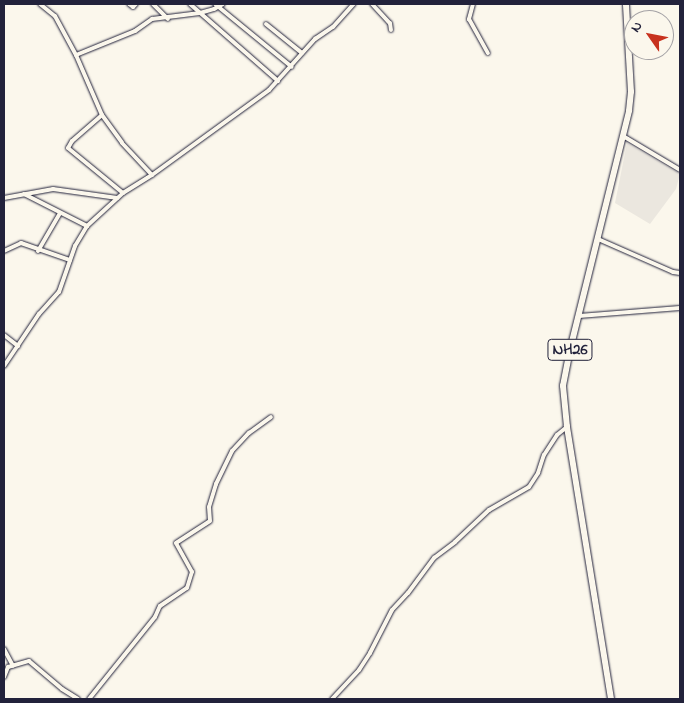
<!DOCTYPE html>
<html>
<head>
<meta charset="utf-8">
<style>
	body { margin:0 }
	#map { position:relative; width:684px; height:703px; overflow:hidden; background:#fbf7ec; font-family:"Indie Flower",sans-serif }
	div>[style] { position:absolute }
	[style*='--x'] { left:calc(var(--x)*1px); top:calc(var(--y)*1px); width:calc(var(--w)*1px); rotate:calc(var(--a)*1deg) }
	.built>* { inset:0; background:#ebe7df }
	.roads { filter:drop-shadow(0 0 1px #22223b) drop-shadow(0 0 1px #22223b) }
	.minor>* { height:4px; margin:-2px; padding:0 2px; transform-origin:2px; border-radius:2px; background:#fbf7ec }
	.trunk>* { height:5.5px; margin:-2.75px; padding:0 2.75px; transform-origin:2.75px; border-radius:2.75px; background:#fbf7ec }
	span { translate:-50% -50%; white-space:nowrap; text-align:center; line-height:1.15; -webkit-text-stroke:5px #fbf7ec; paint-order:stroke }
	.shield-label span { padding:1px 4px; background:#fbf7ec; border:1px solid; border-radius:4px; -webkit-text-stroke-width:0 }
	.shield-label { font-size:16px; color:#22223b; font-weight:700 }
	.frame { position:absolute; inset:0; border:5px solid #22223b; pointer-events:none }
	.north { position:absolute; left:624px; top:10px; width:50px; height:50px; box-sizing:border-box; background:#fbf7ec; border:1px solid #a4a2a5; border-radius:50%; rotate:303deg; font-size:14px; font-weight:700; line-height:20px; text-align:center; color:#22223b }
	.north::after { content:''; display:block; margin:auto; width:18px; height:22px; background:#c8321e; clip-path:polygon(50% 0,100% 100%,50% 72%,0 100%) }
</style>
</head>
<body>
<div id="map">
	<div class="built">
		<div style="clip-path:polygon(627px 143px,680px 174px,676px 189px,650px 224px,615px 203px)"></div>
	</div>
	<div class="roads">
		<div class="minor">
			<div style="--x:40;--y:4;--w:19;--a:39"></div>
			<div style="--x:55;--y:16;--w:44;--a:61.7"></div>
			<div style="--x:76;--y:55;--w:65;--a:66.6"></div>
			<div style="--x:102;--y:115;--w:34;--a:54"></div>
			<div style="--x:122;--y:143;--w:44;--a:46.8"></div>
			<div style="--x:129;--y:4;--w:5;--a:37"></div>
			<div style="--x:133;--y:7;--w:4;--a:-45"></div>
			<div style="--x:153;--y:4;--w:21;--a:45"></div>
			<div style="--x:190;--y:4;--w:117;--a:41.2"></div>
			<div style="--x:215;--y:4;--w:99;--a:39.3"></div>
			<div style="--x:372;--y:4;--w:26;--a:47"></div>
			<div style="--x:390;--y:23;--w:7;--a:82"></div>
			<div style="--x:473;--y:4;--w:16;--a:105"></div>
			<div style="--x:469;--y:19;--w:39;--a:61"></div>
			<div style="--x:266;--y:24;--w:46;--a:38.9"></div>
			<div style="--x:76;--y:55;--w:64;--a:-22.1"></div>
			<div style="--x:135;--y:31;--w:21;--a:-35"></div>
			<div style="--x:152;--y:19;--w:48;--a:-7.1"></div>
			<div style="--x:200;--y:13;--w:15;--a:-16"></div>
			<div style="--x:214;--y:9;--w:10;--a:-29"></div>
			<div style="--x:102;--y:115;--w:40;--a:139"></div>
			<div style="--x:72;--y:141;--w:8;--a:120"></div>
			<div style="--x:68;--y:148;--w:71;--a:39.3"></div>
			<div style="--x:623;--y:136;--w:66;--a:30.8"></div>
			<div style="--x:24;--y:194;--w:71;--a:26.9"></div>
			<div style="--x:4;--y:198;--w:50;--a:-10.4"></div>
			<div style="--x:53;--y:189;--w:65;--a:8"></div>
			<div style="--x:598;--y:239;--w:82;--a:23.7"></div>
			<div style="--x:673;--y:272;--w:7;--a:8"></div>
			<div style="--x:4;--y:251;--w:19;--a:-25"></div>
			<div style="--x:21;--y:243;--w:52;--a:19.1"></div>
			<div style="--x:38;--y:251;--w:44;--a:-59.9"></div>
			<div style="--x:579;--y:316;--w:101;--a:-4.5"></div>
			<div style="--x:4;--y:335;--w:18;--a:38"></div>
			<div style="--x:4;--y:366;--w:63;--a:-56.1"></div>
			<div style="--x:39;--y:314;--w:30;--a:-48"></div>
			<div style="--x:59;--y:292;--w:49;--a:-70.8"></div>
			<div style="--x:75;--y:246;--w:23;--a:-59"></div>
			<div style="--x:87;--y:226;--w:49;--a:-42.5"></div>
			<div style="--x:123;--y:193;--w:34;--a:-32"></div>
			<div style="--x:152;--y:175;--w:145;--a:-36"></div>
			<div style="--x:269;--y:90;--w:69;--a:-48"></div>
			<div style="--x:315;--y:39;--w:22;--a:-34"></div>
			<div style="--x:333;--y:27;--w:31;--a:-48"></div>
			<div style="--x:4;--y:649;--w:19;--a:62"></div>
			<div style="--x:4;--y:677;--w:11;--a:-68"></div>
			<div style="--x:8;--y:667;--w:22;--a:-16"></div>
			<div style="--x:29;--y:661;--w:43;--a:40.3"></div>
			<div style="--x:62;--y:689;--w:19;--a:32"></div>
			<div style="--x:89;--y:699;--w:105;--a:-51.2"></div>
			<div style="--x:155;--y:617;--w:12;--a:-66"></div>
			<div style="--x:160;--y:606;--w:32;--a:-34"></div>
			<div style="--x:187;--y:588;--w:17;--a:-73"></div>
			<div style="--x:192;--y:572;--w:33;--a:-119"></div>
			<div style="--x:176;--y:543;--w:40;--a:-32.9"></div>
			<div style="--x:210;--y:521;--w:14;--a:-94"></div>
			<div style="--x:209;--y:507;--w:24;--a:-73"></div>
			<div style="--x:216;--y:484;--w:37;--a:-64"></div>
			<div style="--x:232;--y:451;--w:25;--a:-47"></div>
			<div style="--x:249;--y:433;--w:27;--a:-36"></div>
			<div style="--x:332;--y:699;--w:40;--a:-47"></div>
			<div style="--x:359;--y:670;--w:20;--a:-57"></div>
			<div style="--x:370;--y:653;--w:48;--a:-62.9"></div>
			<div style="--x:392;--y:610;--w:23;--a:-47"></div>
			<div style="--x:408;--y:593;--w:44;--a:-53.4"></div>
			<div style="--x:434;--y:558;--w:26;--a:-37"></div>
			<div style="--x:455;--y:542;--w:47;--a:-43.3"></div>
			<div style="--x:489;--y:510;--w:46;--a:-29.9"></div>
			<div style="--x:529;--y:487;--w:17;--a:-57"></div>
			<div style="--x:538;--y:473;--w:19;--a:-72"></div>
			<div style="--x:544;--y:455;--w:24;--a:-57"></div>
			<div style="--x:557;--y:435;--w:13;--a:-39"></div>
		</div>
		<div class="trunk">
			<div style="--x:611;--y:699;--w:276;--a:-99.2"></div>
			<div style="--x:567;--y:427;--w:41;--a:-95.6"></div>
			<div style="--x:563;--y:386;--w:33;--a:-79"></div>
			<div style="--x:569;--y:354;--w:250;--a:-76.1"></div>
			<div style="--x:629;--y:111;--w:19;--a:-84"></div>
			<div style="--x:631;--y:92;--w:88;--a:-93.3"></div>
		</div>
	</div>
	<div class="shield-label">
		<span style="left:570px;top:350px">NH26</span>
	</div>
	<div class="frame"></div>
	<div class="north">N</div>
</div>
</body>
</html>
